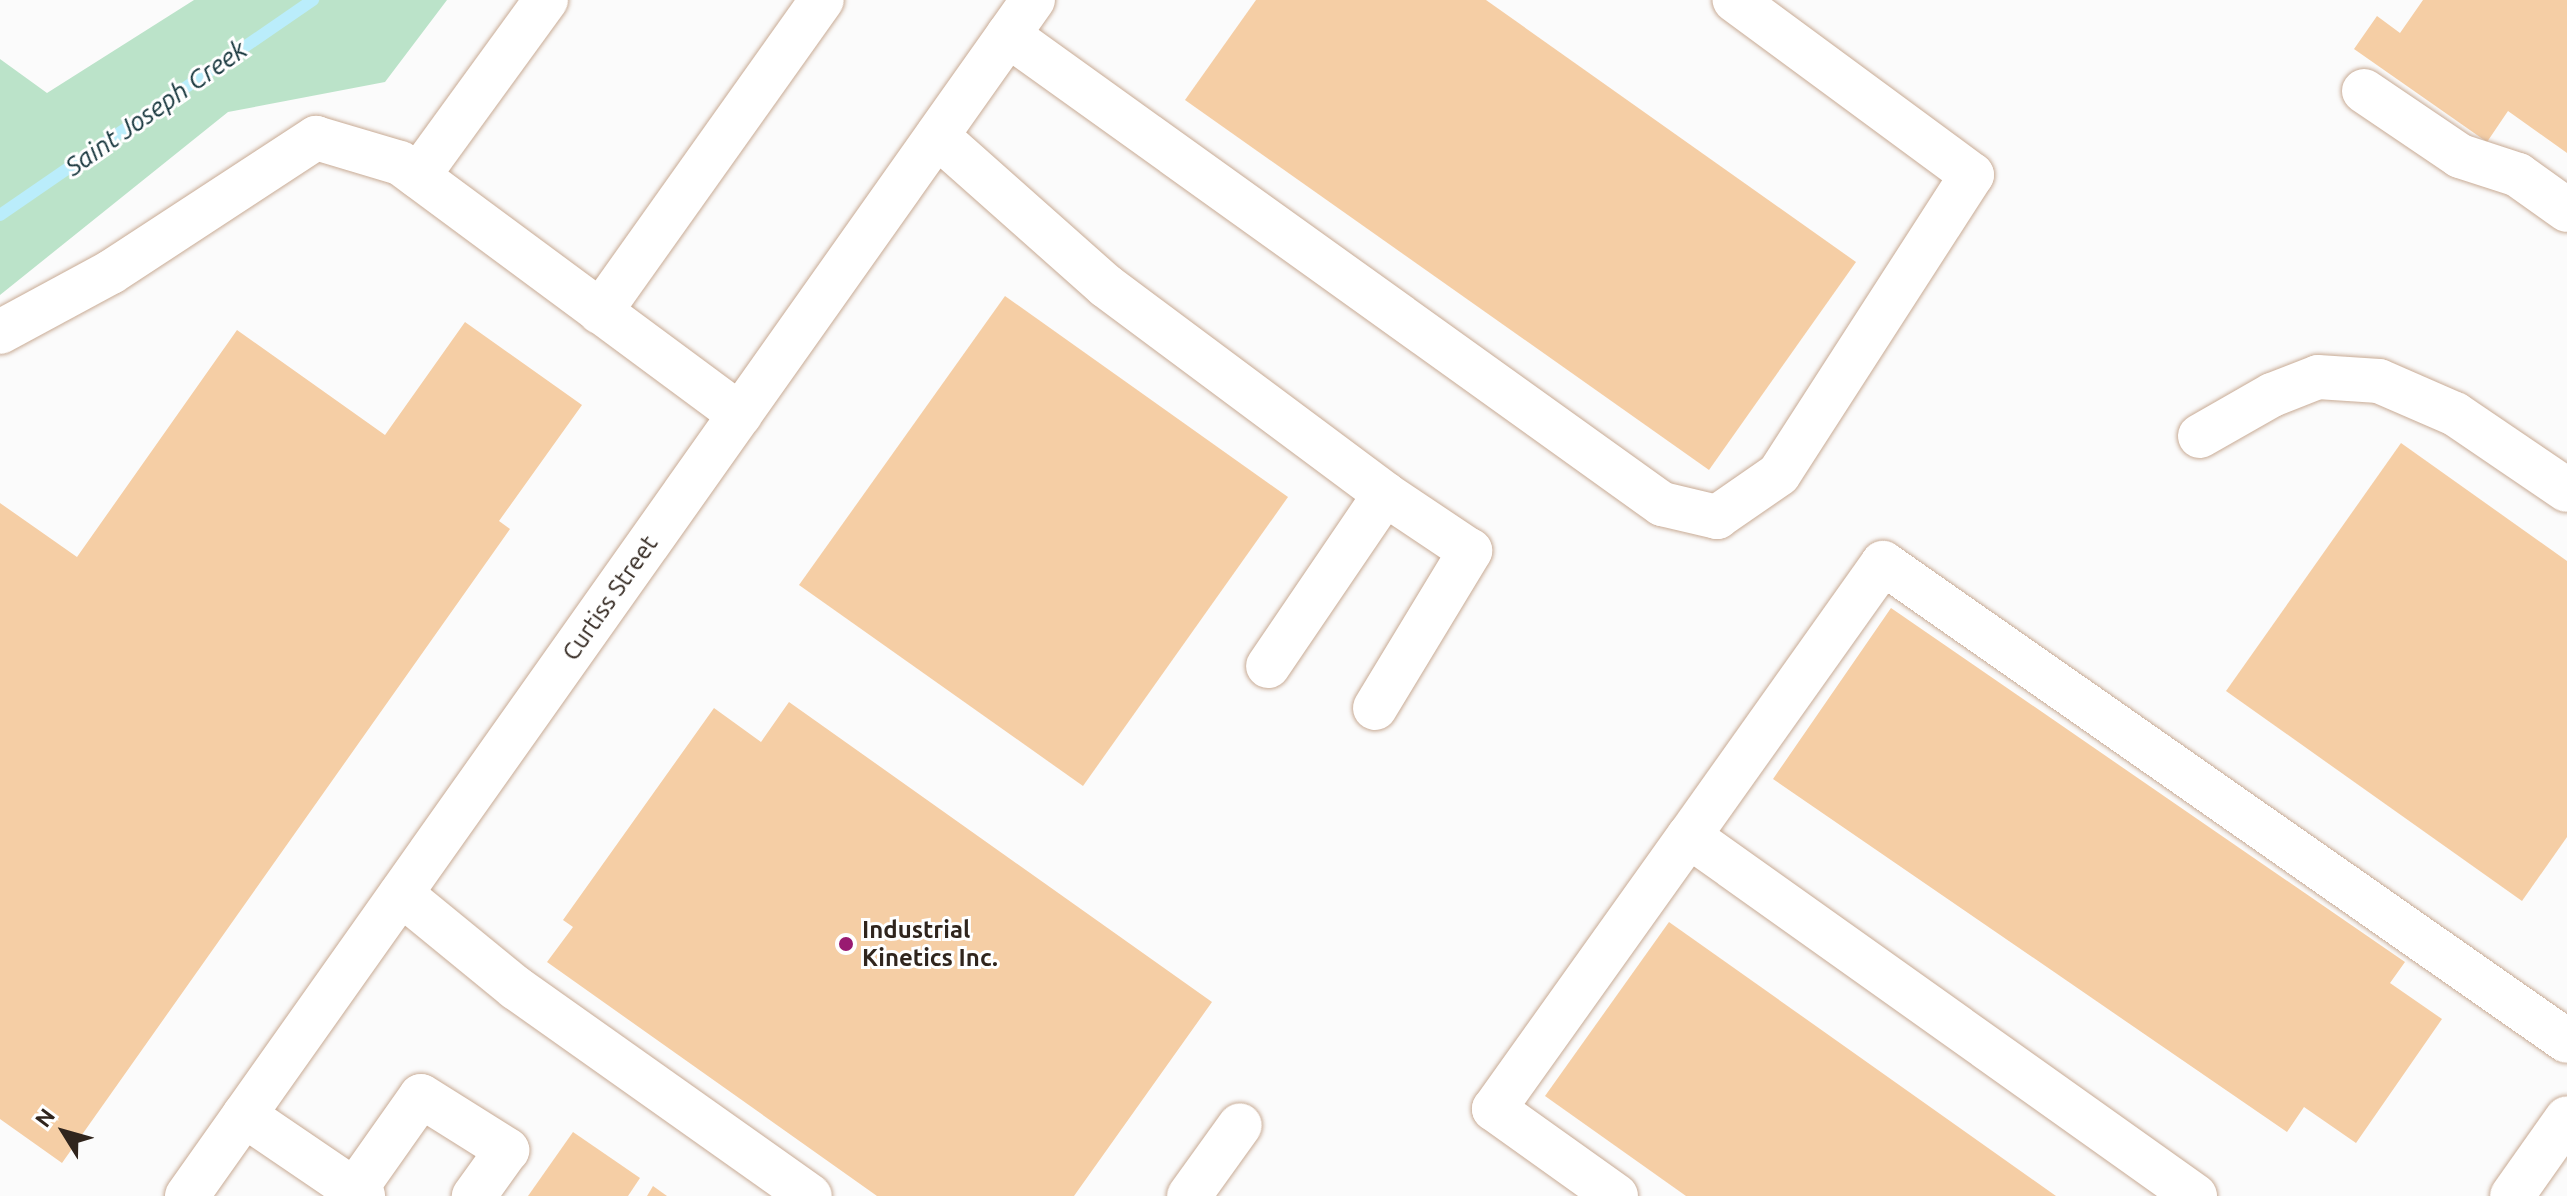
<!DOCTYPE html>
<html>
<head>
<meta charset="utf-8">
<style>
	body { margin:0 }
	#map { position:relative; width:2567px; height:1196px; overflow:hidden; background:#fbfbfb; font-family:Ubuntu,sans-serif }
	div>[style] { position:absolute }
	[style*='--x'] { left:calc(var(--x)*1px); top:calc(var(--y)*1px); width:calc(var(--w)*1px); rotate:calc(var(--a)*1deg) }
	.green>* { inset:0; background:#bbe3c9 }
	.stream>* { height:12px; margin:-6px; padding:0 6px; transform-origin:6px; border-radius:6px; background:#baedfb }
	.building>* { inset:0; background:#f5cea5 }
	.roads { filter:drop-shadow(0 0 2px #c8ab95) drop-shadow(0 0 2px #c8ab95) }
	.minor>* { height:44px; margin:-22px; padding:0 22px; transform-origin:22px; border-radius:22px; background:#fff }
	.dots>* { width:22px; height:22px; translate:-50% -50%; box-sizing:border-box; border:4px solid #fff; border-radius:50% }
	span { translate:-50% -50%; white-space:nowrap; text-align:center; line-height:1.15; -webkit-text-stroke:6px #fff; paint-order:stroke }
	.street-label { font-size:24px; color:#30251d }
	.poi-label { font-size:24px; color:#30251d; font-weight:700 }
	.left { translate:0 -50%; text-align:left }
	.water-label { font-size:26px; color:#13333a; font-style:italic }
	.north { position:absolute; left:24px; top:1092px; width:80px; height:80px; -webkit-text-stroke:6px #fff; paint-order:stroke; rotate:307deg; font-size:22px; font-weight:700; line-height:32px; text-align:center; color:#30251d }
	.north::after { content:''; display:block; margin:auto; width:28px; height:36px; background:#30251d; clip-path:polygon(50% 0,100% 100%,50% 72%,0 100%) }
</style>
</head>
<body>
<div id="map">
	<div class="green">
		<div style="clip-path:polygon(194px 0,447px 0,385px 82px,228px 112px,0 295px,0 59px,47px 93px)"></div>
	</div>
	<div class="stream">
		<div style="--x:0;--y:215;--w:380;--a:-34.5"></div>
	</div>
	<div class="building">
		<div style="clip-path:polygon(1256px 0,1486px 0,1856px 262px,1709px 470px,1185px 100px)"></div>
		<div style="clip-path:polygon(2423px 0,2567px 0,2567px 153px,2508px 111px,2487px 142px,2354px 49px,2377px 16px,2400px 33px)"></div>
		<div style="clip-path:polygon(1005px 296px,1288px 497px,1083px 786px,799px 585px)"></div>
		<div style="clip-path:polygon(465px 322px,582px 405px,499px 521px,510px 529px,62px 1163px,0 1119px,0 503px,77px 557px,237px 330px,385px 435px)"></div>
		<div style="clip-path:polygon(2401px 443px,2567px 561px,2567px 837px,2522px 901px,2226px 691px)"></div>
		<div style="clip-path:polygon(1891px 608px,2405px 962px,2390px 983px,2442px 1019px,2356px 1143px,2304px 1107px,2287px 1132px,1773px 779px)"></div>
		<div style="clip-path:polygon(789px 702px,1212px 1002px,1074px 1196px,877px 1196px,547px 962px,573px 927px,563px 920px,714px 708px,761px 742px)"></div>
		<div style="clip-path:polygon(1669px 922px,2056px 1196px,1686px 1196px,1545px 1096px)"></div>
		<div style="clip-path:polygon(573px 1132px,640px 1178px,628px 1196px,528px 1196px)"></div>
		<div style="clip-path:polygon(653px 1186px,667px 1196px,647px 1196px)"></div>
	</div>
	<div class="roads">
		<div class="minor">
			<div style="--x:1008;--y:35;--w:805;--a:35.65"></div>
			<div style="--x:1662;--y:504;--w:57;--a:13.3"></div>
			<div style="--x:1717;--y:517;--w:75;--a:-34.7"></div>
			<div style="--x:1779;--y:474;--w:356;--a:-57.2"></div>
			<div style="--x:1972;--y:175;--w:295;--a:-143.6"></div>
			<div style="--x:2364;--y:91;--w:116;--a:34.1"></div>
			<div style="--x:2460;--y:156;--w:61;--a:18.1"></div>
			<div style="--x:2518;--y:175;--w:60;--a:35.5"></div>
			<div style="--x:937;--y:136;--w:226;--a:41.6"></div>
			<div style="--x:1106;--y:286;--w:348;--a:36.7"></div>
			<div style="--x:1385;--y:494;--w:208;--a:124.2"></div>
			<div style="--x:418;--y:176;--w:218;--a:-54"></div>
			<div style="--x:600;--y:312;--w:383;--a:-54.6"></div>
			<div style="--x:0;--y:332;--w:126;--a:-28.4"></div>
			<div style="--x:111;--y:272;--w:245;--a:-33.2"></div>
			<div style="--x:316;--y:138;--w:88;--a:16.6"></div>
			<div style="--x:400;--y:163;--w:423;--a:36.5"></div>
			<div style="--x:2200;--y:436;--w:83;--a:-29.7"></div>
			<div style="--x:2272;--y:395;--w:49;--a:-21.4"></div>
			<div style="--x:2318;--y:377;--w:61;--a:3.8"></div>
			<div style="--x:2379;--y:381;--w:83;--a:23.5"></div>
			<div style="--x:2455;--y:414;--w:135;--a:34.2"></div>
			<div style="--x:1375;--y:708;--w:184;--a:-58.8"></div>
			<div style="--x:1470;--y:551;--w:102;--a:-146.2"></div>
			<div style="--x:1689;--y:836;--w:335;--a:-54.6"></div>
			<div style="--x:1883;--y:563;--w:834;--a:34.95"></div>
			<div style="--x:401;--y:894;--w:149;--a:39.3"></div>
			<div style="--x:516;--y:988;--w:360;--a:35.3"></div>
			<div style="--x:244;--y:1115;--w:144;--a:34.2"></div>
			<div style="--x:354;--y:1191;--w:116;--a:-54.8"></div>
			<div style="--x:421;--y:1096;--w:102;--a:32.1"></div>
			<div style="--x:507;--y:1150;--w:57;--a:125.7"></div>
			<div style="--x:187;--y:1196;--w:1465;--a:-54.73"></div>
			<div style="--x:1189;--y:1196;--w:87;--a:-54.3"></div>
			<div style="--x:1616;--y:1196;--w:150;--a:-144.5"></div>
			<div style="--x:1494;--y:1109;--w:335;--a:-54.5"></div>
			<div style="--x:1689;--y:836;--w:621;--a:35.43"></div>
			<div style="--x:2512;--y:1196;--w:95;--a:-54.8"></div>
		</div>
	</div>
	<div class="dots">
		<div style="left:846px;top:944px;background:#991a71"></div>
	</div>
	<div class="street-label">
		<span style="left:610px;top:598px;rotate:-55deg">Curtiss Street</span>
	</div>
	<div class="poi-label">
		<span class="left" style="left:862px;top:944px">Industrial<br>Kinetics Inc.</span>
	</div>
	<div class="water-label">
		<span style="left:156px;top:108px;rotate:-35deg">Saint Joseph Creek</span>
	</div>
	<div class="north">N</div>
</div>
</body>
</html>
